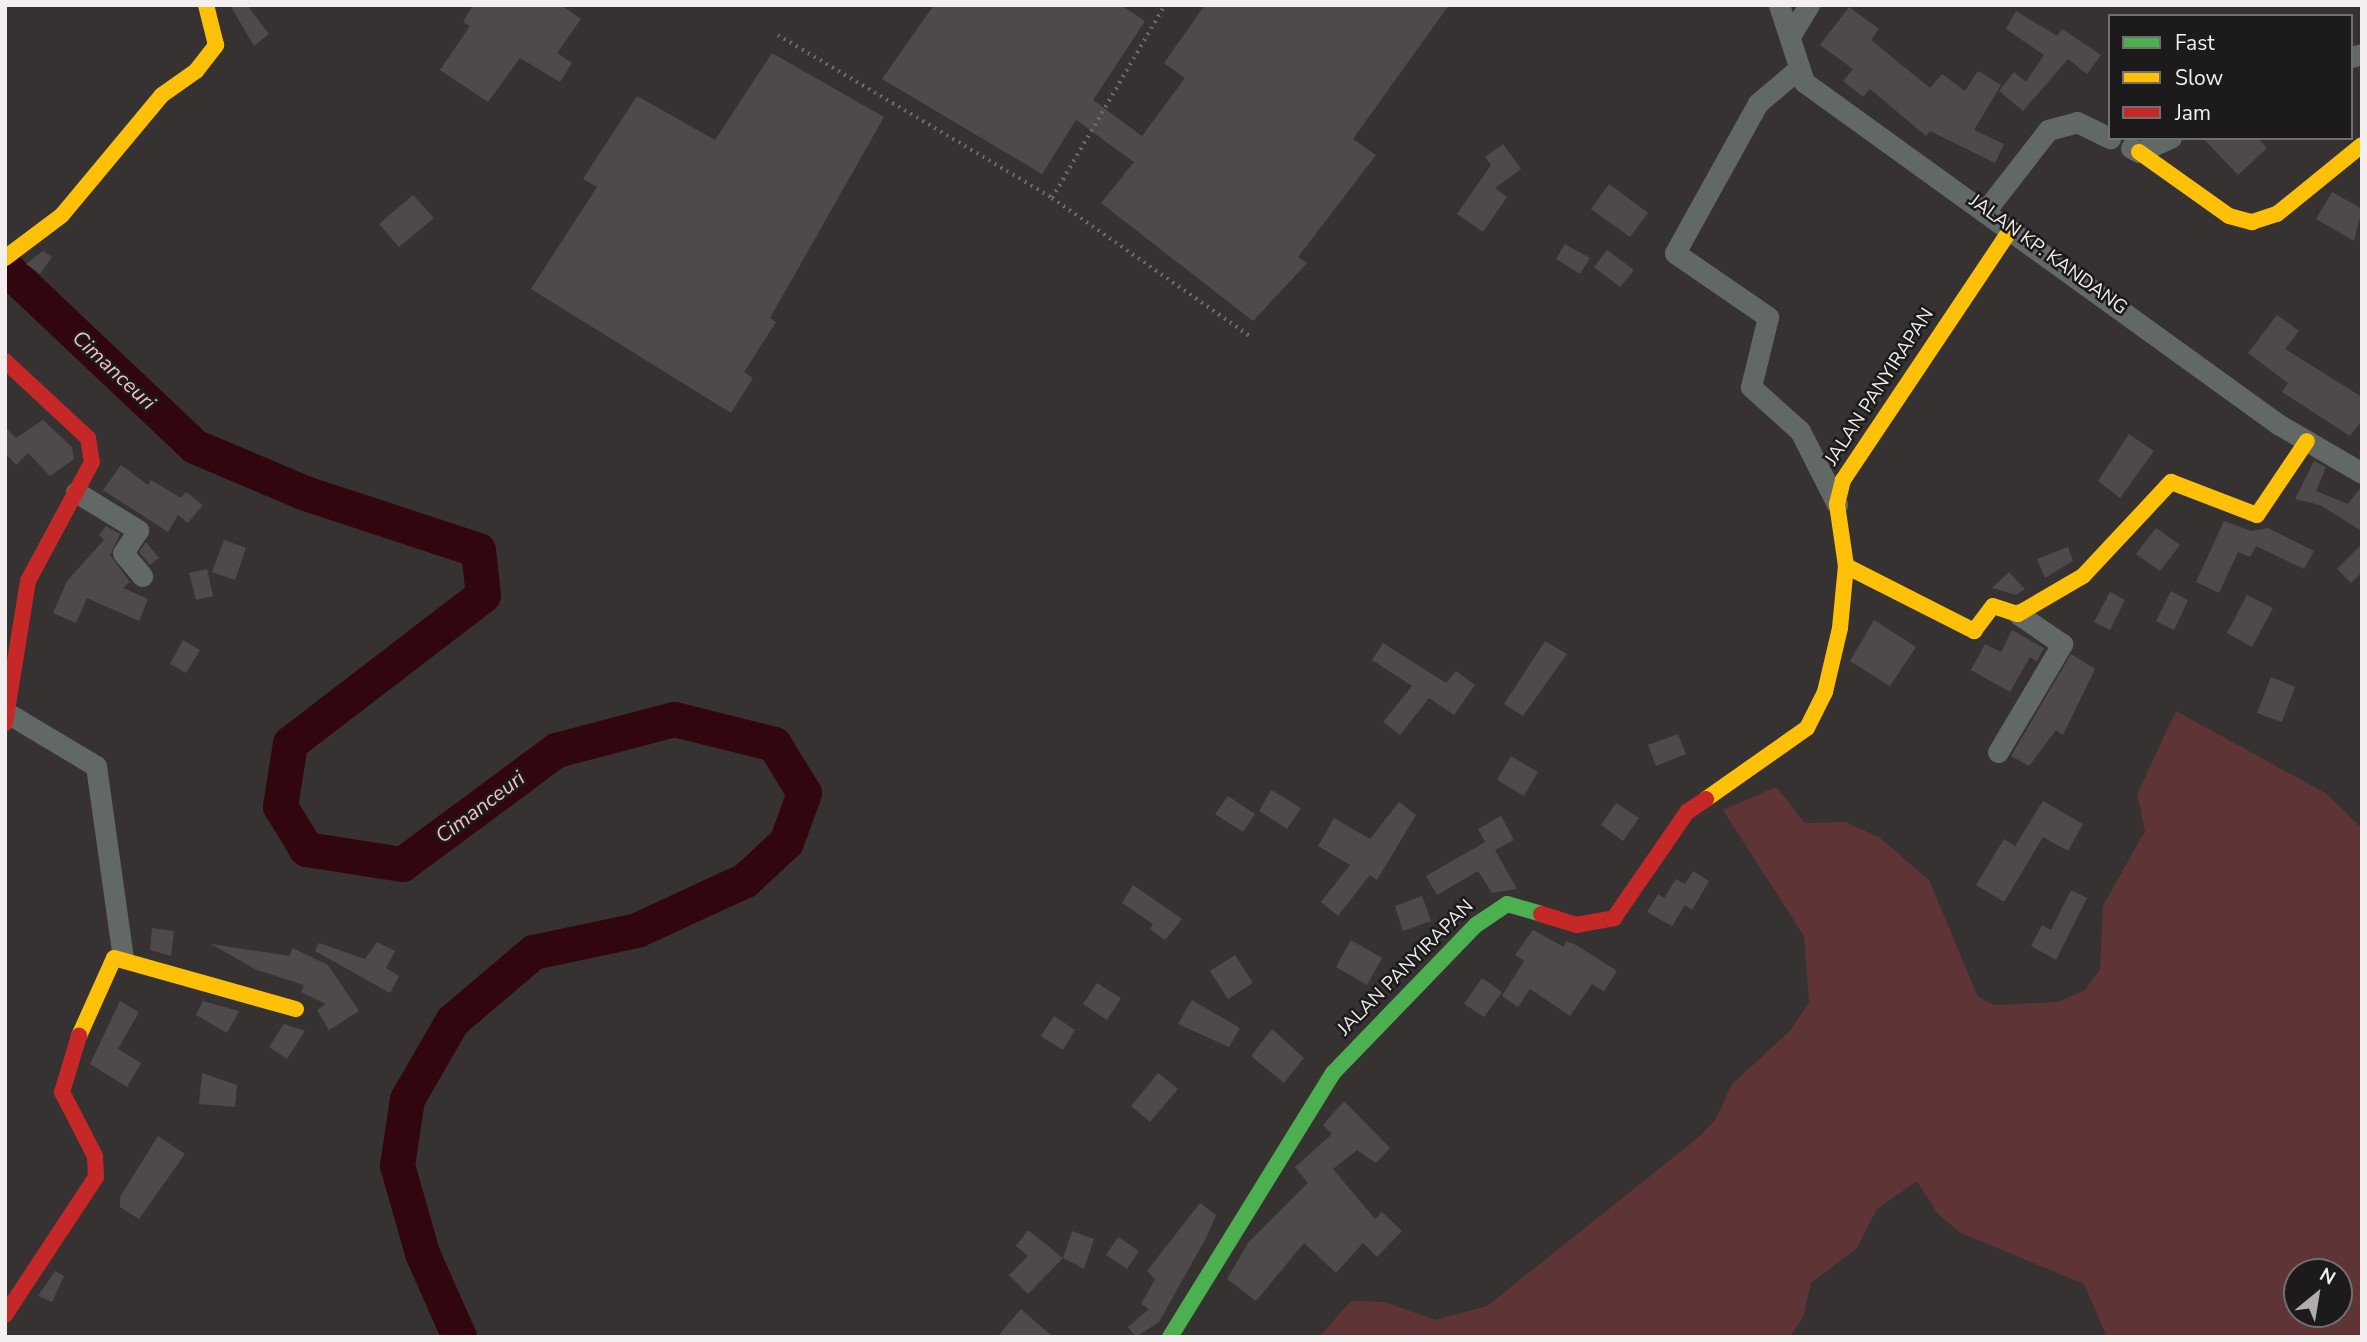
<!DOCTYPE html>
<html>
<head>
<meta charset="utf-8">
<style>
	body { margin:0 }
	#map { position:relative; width:2367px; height:1342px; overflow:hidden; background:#363232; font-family:"Nunito Sans",sans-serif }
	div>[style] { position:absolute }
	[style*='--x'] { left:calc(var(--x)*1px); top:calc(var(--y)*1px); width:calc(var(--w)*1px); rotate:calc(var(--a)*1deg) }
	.green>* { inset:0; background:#5e3437 }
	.river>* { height:35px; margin:-17.5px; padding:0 17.5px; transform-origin:17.5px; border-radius:17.5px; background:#31060f }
	.building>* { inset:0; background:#4e4a4b }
	.path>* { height:3.5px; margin-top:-1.75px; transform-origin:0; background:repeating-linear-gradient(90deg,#696c6a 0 2px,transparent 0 7px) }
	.street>* { height:21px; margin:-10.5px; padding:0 10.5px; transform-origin:10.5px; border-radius:10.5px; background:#616866 }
	.fast>* { height:16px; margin:-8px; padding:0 8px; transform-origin:8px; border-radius:8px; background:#4caf50 }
	.slow>* { height:16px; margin:-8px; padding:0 8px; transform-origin:8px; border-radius:8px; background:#ffc107 }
	.jam>* { height:16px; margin:-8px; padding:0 8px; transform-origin:8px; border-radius:8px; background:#c62828 }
	span { translate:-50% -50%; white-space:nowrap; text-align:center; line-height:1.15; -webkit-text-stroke:5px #1c1a1a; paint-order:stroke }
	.street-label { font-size:19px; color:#f3efef }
	.water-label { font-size:21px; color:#f4bdbf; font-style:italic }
	.frame { position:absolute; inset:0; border:7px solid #f3efef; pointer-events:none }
	.legend { position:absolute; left:2108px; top:14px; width:245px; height:126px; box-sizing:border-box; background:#1c1a1a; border:2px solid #726f6f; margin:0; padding:9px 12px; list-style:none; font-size:21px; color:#f3efef }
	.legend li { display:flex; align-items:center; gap:14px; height:35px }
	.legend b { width:35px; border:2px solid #726f6f }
	.north { position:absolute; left:2283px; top:1258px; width:70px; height:70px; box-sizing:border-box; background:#1c1a1a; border:2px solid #726f6f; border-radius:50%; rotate:30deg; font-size:19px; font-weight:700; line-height:28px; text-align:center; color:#f3efef }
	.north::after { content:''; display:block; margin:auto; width:24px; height:32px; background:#b1adad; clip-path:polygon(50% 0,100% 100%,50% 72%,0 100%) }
</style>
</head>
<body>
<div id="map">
	<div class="green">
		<div style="clip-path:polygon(evenodd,2176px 711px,2325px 793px,2362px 828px,2362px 1337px,2107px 1337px,2084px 1284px,1961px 1233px,1938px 1214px,1917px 1181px,1877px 1209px,1856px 1249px,1811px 1283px,1803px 1317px,1790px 1337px,1319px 1337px,1351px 1301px,1385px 1302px,1435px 1320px,1487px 1306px,1699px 1137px,1716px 1119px,1732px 1084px,1791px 1030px,1809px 1002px,1804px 936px,1723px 810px,1776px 787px,1805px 823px,1846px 822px,1880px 838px,1929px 880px,1978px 997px,1994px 1005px,2058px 1002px,2085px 990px,2100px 970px,2103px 906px,2145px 831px,2137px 794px,2176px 711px,2297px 1272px,2339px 1272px,2339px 1314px,2297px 1314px,2297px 1272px)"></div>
	</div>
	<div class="river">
		<div style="--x:5;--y:267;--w:260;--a:43.4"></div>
		<div style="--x:194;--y:446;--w:121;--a:22.9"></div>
		<div style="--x:305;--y:493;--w:182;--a:18.2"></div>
		<div style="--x:478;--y:550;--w:45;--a:83.7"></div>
		<div style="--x:483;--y:595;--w:243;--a:142.5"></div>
		<div style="--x:290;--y:743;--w:64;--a:99"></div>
		<div style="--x:280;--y:806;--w:50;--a:58.8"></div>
		<div style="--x:306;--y:849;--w:97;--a:8.9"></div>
		<div style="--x:402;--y:864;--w:192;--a:-36.5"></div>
		<div style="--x:556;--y:750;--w:122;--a:-14.7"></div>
		<div style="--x:674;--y:719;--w:103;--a:14"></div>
		<div style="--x:774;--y:744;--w:57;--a:58.5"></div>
		<div style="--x:804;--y:793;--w:52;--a:110.2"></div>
		<div style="--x:786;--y:842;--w:56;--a:137.2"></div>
		<div style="--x:745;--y:880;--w:119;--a:155.2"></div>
		<div style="--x:637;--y:930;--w:106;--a:168.1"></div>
		<div style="--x:533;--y:952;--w:106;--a:139.6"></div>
		<div style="--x:452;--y:1021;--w:90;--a:120"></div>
		<div style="--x:407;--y:1099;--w:67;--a:98.6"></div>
		<div style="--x:397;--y:1165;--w:91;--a:74.1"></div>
		<div style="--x:422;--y:1253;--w:92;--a:66.2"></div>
	</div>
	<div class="building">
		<div style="clip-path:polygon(230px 5px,247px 5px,269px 34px,254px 46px)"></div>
		<div style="clip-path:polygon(473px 5px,561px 5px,581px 19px,557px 53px,572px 63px,560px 82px,520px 58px,488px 102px,440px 70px,470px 26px,463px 22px)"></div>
		<div style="clip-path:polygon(934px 5px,1121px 5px,1145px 21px,1093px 100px,1142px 136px,1185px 78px,1164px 63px,1205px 5px,1449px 5px,1353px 139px,1376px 155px,1298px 257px,1307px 263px,1253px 321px,1101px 203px,1134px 162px,1076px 120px,1042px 174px,882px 79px)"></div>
		<div style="clip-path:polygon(1849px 7px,1879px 29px,1871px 40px,1930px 88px,1942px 74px,1965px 91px,1978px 71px,2001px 85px,1974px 130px,2004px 144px,1995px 163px,1930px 131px,1926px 136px,1870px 89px,1863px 97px,1843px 81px,1853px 69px,1820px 45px)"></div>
		<div style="clip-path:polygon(2016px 11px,2057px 36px,2062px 29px,2101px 55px,2087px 74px,2068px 59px,2023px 111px,1999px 91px,2014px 72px,2026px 82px,2044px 55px,2006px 29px)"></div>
		<div style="clip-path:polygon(772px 53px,884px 117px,770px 318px,776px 322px,744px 372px,753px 378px,731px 413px,531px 289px,597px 187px,583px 179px,637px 96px,715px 140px)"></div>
		<div style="clip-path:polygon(2203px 138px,2258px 138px,2267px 148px,2238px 175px)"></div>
		<div style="clip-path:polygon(1503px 144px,1521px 169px,1495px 188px,1507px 197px,1483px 232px,1457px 214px,1491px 165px,1485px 157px)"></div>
		<div style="clip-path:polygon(1609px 184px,1648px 213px,1630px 237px,1591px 209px)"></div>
		<div style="clip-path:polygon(2332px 192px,2362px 209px,2354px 241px,2316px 219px)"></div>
		<div style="clip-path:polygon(413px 195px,434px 218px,399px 247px,379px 224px)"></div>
		<div style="clip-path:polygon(1565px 244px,1590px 258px,1580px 274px,1556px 259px)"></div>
		<div style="clip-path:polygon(1607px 250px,1634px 270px,1620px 287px,1594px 267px)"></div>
		<div style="clip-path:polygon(43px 251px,52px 257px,40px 274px,26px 264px)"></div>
		<div style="clip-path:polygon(2277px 315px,2299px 331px,2285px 349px,2362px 397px,2362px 420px,2350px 436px,2282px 392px,2288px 383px,2248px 353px)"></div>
		<div style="clip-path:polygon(43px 420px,72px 447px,74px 459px,50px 476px,28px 453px,16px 465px,5px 453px,5px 427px,16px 438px)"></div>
		<div style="clip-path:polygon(2129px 434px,2154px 451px,2120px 498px,2098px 481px)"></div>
		<div style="clip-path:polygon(2314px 461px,2326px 467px,2316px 491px,2348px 504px,2362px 486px,2362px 531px,2320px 505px,2295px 499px)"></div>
		<div style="clip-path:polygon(121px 465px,148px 485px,151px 480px,181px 498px,186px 492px,203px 505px,188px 523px,178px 515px,168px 532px,103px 490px)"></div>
		<div style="clip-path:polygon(2224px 521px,2251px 531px,2268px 528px,2314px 551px,2304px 569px,2256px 546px,2250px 557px,2238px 552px,2219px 593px,2196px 582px)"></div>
		<div style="clip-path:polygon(106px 526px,120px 534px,110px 555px,130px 582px,123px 588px,148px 599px,139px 621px,87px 598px,76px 623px,53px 613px,67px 581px,104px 540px,99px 535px)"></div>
		<div style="clip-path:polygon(2156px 528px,2180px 545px,2160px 571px,2136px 554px)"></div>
		<div style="clip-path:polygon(224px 540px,246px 548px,235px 580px,212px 572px)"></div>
		<div style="clip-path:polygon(146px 542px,159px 558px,150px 565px,139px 552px)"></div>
		<div style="clip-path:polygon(2362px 544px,2362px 572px,2351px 583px,2337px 569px)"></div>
		<div style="clip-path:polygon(2068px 547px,2073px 561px,2045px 578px,2037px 559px)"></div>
		<div style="clip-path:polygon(207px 569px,213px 596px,196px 600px,189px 573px)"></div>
		<div style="clip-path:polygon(2009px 572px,2025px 589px,2016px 595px,1992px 588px)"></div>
		<div style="clip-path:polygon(2171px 591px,2188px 600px,2174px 630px,2156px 621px)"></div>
		<div style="clip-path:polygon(2110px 592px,2125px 600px,2110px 630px,2094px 622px)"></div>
		<div style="clip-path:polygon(2247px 595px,2273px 608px,2252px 647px,2227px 633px)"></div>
		<div style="clip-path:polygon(1874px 620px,1916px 647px,1890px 686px,1850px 661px)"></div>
		<div style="clip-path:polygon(2012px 630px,2044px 648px,2037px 661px,2030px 657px,2010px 692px,1971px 670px,1985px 644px,2001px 652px)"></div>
		<div style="clip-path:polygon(183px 640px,200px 650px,186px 673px,170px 664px)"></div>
		<div style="clip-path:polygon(1545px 641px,1567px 654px,1523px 716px,1504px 704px)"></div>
		<div style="clip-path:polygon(1383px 643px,1446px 683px,1456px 671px,1475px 685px,1454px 715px,1429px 698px,1400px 735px,1383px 722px,1412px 686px,1372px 660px)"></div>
		<div style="clip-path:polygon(2071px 654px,2095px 669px,2063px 735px,2056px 730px,2029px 766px,2011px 756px)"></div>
		<div style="clip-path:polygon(2271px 677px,2295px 687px,2282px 722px,2257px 713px)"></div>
		<div style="clip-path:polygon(1678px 734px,1686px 754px,1656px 766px,1648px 745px)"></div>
		<div style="clip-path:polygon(1511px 756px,1538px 772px,1524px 796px,1497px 780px)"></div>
		<div style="clip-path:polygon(1271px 790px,1301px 808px,1287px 829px,1259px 811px)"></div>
		<div style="clip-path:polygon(1228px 796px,1255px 814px,1243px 832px,1215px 814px)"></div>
		<div style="clip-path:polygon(2043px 801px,2083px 824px,2068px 851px,2043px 837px,2004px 902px,1976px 885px,2004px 839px,2015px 846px)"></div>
		<div style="clip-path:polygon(1399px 802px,1416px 815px,1377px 880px,1370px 875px,1338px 916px,1321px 902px,1350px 865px,1318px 846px,1334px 818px,1370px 839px)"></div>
		<div style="clip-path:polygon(1616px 803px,1639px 818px,1623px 841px,1601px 825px)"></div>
		<div style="clip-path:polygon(1501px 816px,1514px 840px,1495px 850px,1517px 889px,1492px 893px,1478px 871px,1437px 895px,1426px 876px,1485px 842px,1478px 829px)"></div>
		<div style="clip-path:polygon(1693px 871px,1709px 881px,1692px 910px,1685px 905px,1672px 926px,1647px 912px,1658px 894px,1664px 898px,1676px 879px,1685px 884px)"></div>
		<div style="clip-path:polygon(1133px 885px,1182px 919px,1165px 940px,1150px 929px,1153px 924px,1122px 903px)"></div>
		<div style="clip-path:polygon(2071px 890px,2087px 898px,2056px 960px,2031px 946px,2042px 925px,2051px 930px)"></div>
		<div style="clip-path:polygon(1422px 896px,1431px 921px,1403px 931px,1395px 906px)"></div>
		<div style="clip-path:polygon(152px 928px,174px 931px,171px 956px,150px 950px)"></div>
		<div style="clip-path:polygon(1533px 930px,1564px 947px,1566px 941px,1576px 945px,1617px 971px,1604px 991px,1592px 984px,1570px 1016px,1530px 989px,1518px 1007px,1502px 996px,1524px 961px,1515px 955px)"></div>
		<div style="clip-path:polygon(1351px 940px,1382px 958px,1367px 985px,1336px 967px)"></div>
		<div style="clip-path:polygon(377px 942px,395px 951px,386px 968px,399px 976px,390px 993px,315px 951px,319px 943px,365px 959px)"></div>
		<div style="clip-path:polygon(211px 944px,289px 956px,293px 948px,328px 965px,359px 1011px,329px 1030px,317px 1010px,326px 1004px,301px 992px,304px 985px,257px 970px)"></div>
		<div style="clip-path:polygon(1235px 955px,1253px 983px,1228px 999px,1210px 971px)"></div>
		<div style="clip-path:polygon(1482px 978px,1502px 992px,1484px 1017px,1464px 1004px)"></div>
		<div style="clip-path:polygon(1097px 983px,1121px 998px,1107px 1020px,1083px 1004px)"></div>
		<div style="clip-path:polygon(1192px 1000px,1240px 1028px,1229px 1047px,1178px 1024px)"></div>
		<div style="clip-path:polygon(120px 1001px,139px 1012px,118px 1049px,141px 1063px,127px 1087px,90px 1064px)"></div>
		<div style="clip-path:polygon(203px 1001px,239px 1011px,227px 1033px,196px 1015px)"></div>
		<div style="clip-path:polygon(1054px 1016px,1075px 1030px,1063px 1050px,1041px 1036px)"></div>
		<div style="clip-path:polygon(284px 1024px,305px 1031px,287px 1059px,269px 1047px)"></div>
		<div style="clip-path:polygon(1272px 1029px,1304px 1058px,1284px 1083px,1251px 1056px)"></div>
		<div style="clip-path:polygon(202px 1073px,237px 1085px,235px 1107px,199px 1104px)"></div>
		<div style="clip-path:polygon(1158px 1073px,1178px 1089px,1150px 1122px,1131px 1106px)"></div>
		<div style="clip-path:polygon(1344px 1101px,1390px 1148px,1376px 1163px,1357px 1150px,1333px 1169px,1375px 1219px,1382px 1212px,1402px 1231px,1377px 1257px,1363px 1243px,1336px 1273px,1304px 1243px,1256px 1301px,1227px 1279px,1248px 1243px,1308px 1183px,1295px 1167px,1332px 1134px,1323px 1125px)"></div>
		<div style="clip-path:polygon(158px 1136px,185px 1154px,139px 1219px,120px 1207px,120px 1197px)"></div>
		<div style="clip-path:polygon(1200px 1203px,1216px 1215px,1206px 1238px,1159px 1322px,1136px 1337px,1128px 1327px,1149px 1309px,1141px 1304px,1155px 1279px,1147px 1271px)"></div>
		<div style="clip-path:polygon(1028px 1230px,1063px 1258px,1072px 1231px,1094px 1239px,1084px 1269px,1063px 1258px,1028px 1294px,1009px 1275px,1028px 1256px,1016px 1246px)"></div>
		<div style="clip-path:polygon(1118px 1237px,1139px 1251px,1127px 1269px,1106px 1255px)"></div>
		<div style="clip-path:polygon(55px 1271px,64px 1276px,52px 1302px,38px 1296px)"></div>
		<div style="clip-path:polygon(1021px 1309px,1053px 1337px,997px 1337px)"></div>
	</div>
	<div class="path">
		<div style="--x:778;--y:35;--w:319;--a:30.7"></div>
		<div style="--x:1052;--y:198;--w:243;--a:34.9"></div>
		<div style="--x:1052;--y:198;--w:224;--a:-59.7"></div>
	</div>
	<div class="street">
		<div style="--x:1779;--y:5;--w:81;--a:72"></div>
		<div style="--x:1804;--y:82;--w:584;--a:35.81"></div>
		<div style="--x:2278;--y:424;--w:97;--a:30.3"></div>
		<div style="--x:1792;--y:33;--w:33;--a:-59"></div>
		<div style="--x:2351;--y:57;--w:11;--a:-15"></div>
		<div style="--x:1796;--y:71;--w:50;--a:139.9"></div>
		<div style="--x:1758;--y:103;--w:171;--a:119"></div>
		<div style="--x:1675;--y:253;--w:113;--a:34.5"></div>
		<div style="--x:1768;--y:317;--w:72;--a:103.7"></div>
		<div style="--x:1751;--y:387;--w:66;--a:41.9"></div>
		<div style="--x:1800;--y:431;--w:82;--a:63.1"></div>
		<div style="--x:2131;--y:148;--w:9;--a:27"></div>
		<div style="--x:2139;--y:152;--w:35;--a:-24"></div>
		<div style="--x:1986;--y:210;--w:101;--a:-52.2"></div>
		<div style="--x:2048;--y:130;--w:30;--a:-15"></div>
		<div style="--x:2077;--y:122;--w:37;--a:26"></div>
		<div style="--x:76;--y:492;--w:73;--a:31.5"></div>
		<div style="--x:138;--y:530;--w:27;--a:123"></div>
		<div style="--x:123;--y:553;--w:30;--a:50"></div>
		<div style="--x:9;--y:714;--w:101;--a:30.9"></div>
		<div style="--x:96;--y:766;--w:193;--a:82"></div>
		<div style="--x:1998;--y:752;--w:126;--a:-59.3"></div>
		<div style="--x:2062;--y:644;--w:53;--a:-145.7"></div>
	</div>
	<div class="fast">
		<div style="--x:1170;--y:1337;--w:310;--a:-58.3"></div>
		<div style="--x:1333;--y:1073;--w:206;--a:-46"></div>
		<div style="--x:1476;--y:925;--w:37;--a:-34"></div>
		<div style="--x:1507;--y:904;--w:35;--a:16"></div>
	</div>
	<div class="slow">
		<div style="--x:2139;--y:152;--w:110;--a:35.4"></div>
		<div style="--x:2229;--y:216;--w:24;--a:15"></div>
		<div style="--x:2252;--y:222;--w:26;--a:-18"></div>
		<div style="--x:2277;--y:214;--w:109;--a:-39.1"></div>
		<div style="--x:5;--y:258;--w:71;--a:-37"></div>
		<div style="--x:62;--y:215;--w:156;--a:-50.2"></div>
		<div style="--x:162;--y:95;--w:42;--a:-35.2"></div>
		<div style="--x:196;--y:71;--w:33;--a:-52"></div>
		<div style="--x:216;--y:45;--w:41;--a:-104"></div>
		<div style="--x:1846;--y:566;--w:144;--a:26.9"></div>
		<div style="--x:1974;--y:631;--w:31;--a:-53"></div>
		<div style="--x:1993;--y:606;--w:26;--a:18"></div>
		<div style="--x:2018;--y:614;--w:75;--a:-30.3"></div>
		<div style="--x:2083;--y:576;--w:129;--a:-46.9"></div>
		<div style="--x:2171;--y:482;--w:92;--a:21"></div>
		<div style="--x:2257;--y:515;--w:89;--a:-56"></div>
		<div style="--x:1706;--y:799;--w:123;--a:-35.1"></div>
		<div style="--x:1807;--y:728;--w:40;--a:-63.4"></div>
		<div style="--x:1825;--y:692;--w:66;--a:-76.8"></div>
		<div style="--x:1840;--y:628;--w:62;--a:-84.5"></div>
		<div style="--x:1846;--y:566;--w:63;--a:-98.3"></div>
		<div style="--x:1837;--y:504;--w:25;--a:-76"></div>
		<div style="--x:1843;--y:480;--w:303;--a:-56.2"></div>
		<div style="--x:79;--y:1036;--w:85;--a:-65.8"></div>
		<div style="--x:114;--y:958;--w:189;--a:15.7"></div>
	</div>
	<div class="jam">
		<div style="--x:5;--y:361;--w:113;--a:42.9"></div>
		<div style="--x:88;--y:438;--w:24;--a:81"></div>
		<div style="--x:92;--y:462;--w:135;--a:118.3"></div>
		<div style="--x:28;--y:581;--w:144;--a:99.2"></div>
		<div style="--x:1541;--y:914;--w:37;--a:17"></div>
		<div style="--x:1576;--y:925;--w:39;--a:-10"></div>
		<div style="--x:1614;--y:918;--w:129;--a:-55.4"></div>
		<div style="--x:1687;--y:812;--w:23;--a:-34"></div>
		<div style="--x:5;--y:1315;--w:165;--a:-56.6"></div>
		<div style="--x:96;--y:1177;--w:21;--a:-93"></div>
		<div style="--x:95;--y:1156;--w:72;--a:-117.3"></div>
		<div style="--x:62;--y:1092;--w:59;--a:-73.1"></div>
	</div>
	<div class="street-label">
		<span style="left:2048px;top:255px;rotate:36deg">JALAN KP. KANDANG</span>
		<span style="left:1880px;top:387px;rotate:-57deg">JALAN PANYIRAPAN</span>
		<span style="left:1406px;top:968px;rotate:-45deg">JALAN PANYIRAPAN</span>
	</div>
	<div class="water-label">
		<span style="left:114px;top:370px;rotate:43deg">Cimanceuri</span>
		<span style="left:480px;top:807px;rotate:-37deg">Cimanceuri</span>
	</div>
	<div class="frame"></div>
	<ul class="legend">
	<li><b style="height:9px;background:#4caf50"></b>Fast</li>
	<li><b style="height:9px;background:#ffc107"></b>Slow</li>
	<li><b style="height:9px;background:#c62828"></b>Jam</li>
	</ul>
	<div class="north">N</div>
</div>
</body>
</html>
